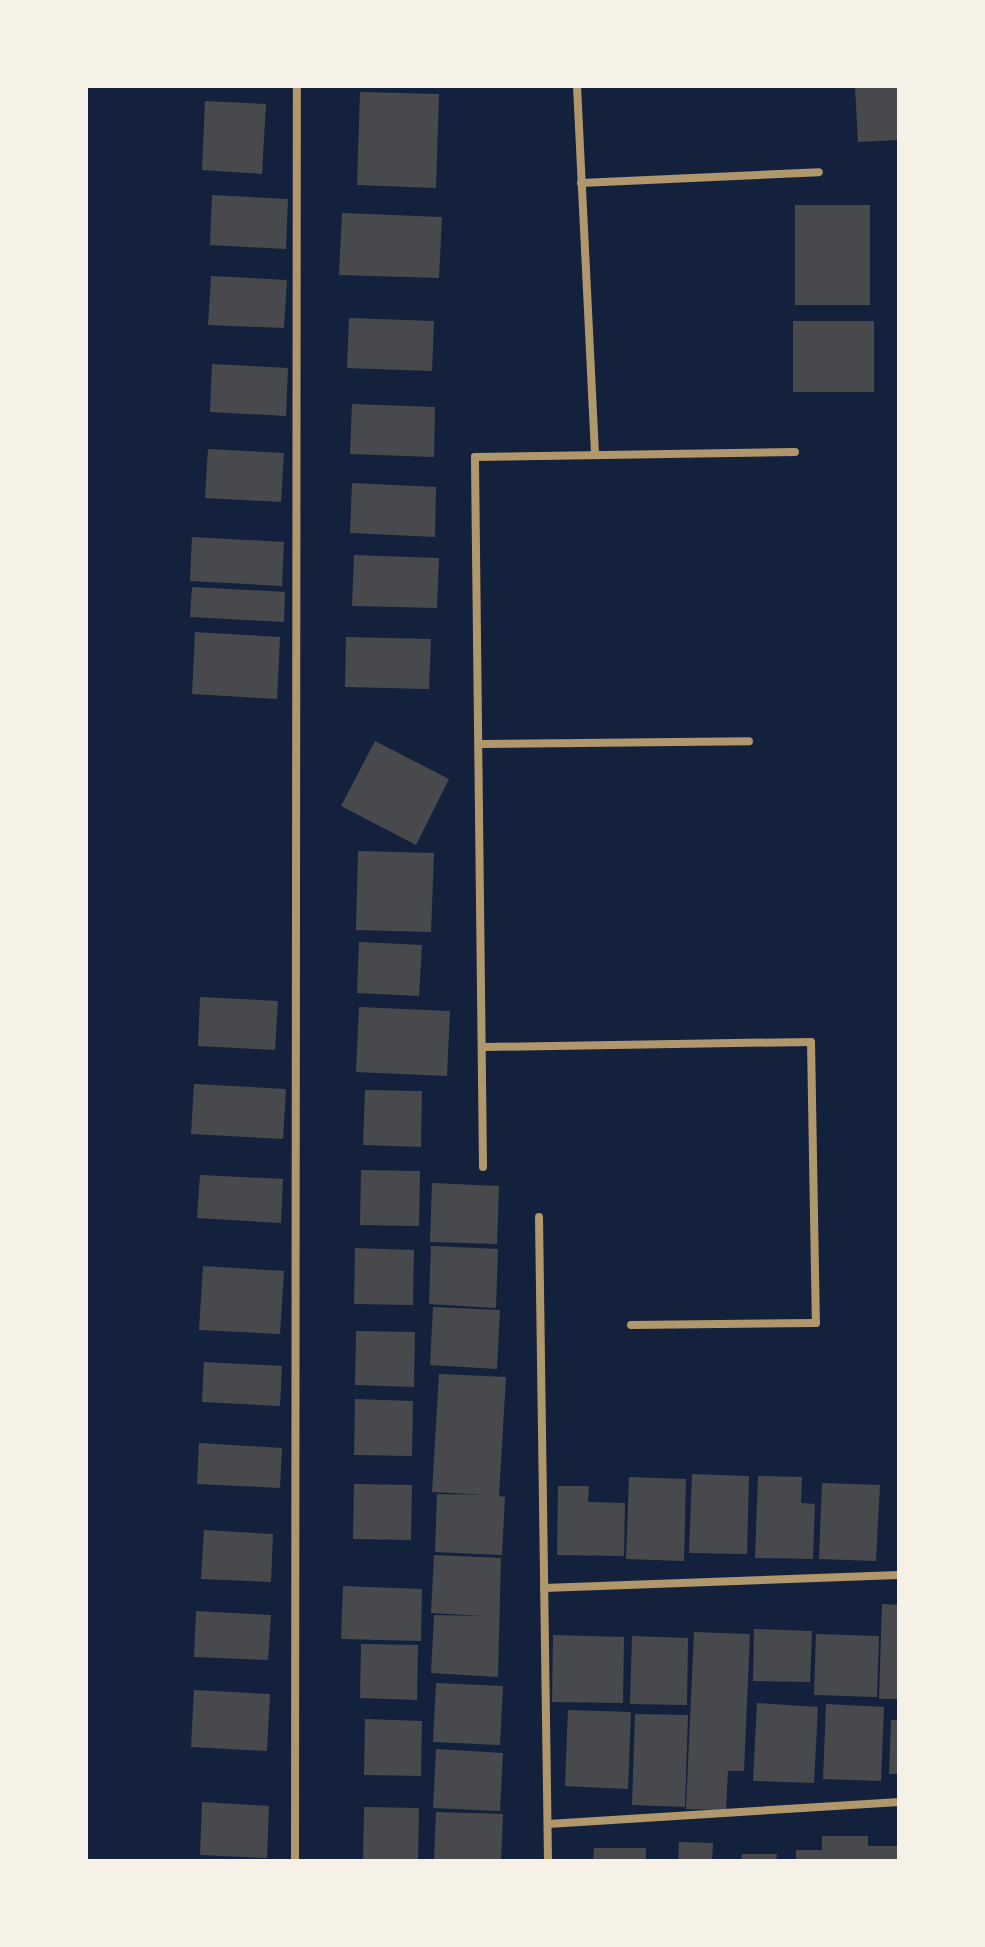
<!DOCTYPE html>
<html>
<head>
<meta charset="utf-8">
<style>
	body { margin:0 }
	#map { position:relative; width:985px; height:1947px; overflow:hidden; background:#14213d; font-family:Overpass,sans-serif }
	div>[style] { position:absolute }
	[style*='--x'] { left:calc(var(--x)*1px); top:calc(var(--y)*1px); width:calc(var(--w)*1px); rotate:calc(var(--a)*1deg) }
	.building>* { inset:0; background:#48494c }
	.minor>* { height:8px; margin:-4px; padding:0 4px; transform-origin:4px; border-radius:4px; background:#b1986c }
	span { translate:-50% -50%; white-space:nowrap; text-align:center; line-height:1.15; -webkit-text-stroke:7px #f6f1e7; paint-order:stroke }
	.frame { position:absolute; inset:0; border:88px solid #f6f1e7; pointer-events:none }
</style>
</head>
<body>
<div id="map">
	<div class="building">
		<div style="clip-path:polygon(855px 86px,899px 86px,899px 140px,858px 142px)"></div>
		<div style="clip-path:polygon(360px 92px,439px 94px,436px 188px,357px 185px)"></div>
		<div style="clip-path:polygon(205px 101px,266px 104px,262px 174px,202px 170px)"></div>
		<div style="clip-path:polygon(212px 195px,288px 199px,286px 249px,210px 245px)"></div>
		<div style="clip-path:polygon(795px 205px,870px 205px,870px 305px,795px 305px)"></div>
		<div style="clip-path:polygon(342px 213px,442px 217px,439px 278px,339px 275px)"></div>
		<div style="clip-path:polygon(211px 276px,287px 280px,284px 328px,208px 325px)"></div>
		<div style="clip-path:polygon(349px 318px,434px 321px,432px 371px,347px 368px)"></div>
		<div style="clip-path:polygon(793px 321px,874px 321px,874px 392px,793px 392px)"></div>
		<div style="clip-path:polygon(212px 364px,288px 368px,286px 416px,210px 412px)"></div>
		<div style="clip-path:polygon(352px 404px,435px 407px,434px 457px,350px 454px)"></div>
		<div style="clip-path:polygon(208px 449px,284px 453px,281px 502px,205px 498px)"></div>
		<div style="clip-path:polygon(352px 483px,436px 487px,435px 537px,350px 533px)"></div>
		<div style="clip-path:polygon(192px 537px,284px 542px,282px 586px,190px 581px)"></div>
		<div style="clip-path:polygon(354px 555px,439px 558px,437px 608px,352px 606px)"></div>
		<div style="clip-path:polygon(192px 587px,285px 592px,284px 622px,190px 617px)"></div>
		<div style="clip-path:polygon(195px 632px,280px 637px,277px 699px,192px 694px)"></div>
		<div style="clip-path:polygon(346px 637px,431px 639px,429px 689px,345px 687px)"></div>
		<div style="clip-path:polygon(375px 741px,449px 779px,416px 845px,341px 806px)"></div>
		<div style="clip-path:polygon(358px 851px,434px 853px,431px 932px,356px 930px)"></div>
		<div style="clip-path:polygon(359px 942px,422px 945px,419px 996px,357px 993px)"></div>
		<div style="clip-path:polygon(200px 997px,278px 1001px,275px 1050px,198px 1046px)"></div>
		<div style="clip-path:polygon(359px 1007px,450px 1011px,447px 1076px,356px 1072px)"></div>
		<div style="clip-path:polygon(194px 1084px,286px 1089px,283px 1139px,191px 1134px)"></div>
		<div style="clip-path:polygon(365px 1090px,422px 1091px,421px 1147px,363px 1145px)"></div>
		<div style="clip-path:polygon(361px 1170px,420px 1171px,419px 1226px,360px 1225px)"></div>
		<div style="clip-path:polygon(200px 1175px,283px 1179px,281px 1223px,197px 1218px)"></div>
		<div style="clip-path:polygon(432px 1183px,499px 1186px,497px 1244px,430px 1242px)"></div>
		<div style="clip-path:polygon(431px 1246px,498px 1249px,496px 1308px,429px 1304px)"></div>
		<div style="clip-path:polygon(355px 1248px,414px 1250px,413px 1305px,354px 1304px)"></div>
		<div style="clip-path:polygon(203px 1266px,284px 1271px,280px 1334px,199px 1330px)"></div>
		<div style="clip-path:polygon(433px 1307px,500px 1310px,497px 1369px,430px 1365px)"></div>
		<div style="clip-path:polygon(356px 1331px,415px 1332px,414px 1387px,355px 1385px)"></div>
		<div style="clip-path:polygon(204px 1362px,282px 1366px,280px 1406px,202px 1402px)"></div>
		<div style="clip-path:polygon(439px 1374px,506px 1377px,499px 1496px,505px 1497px,502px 1555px,435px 1552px,437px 1494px,487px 1495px,432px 1492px)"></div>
		<div style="clip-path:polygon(355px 1399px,413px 1401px,412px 1456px,354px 1455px)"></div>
		<div style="clip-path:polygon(199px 1443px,282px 1448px,280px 1488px,197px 1484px)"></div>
		<div style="clip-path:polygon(692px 1474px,749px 1476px,747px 1554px,689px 1553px)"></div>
		<div style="clip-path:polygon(758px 1476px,802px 1477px,801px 1503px,815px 1504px,813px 1559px,755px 1558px)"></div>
		<div style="clip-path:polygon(629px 1477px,686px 1479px,684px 1561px,626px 1559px)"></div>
		<div style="clip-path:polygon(822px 1483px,880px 1485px,876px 1561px,819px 1559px)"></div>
		<div style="clip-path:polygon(354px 1484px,412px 1485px,411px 1540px,353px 1539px)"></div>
		<div style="clip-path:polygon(558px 1486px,589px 1486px,588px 1502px,625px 1503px,624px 1556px,557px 1555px)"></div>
		<div style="clip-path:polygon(204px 1530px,273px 1534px,271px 1582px,201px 1579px)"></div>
		<div style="clip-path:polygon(434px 1555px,501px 1558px,498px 1677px,431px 1673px,434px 1615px,484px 1616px,431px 1613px)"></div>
		<div style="clip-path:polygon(343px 1586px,422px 1589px,421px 1641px,341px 1639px)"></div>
		<div style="clip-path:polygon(882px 1604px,899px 1605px,899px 1699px,879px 1699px)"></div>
		<div style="clip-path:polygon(196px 1611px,271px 1615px,268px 1660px,194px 1657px)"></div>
		<div style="clip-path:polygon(754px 1629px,812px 1631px,810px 1682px,753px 1681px)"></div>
		<div style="clip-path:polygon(694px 1632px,750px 1634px,744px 1771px,728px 1771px,726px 1810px,686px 1809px)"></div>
		<div style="clip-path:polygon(816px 1634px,879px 1636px,877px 1697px,814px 1695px)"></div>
		<div style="clip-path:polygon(553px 1635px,624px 1637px,623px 1703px,552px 1702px)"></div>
		<div style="clip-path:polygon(632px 1636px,688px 1638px,687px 1705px,630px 1704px)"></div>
		<div style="clip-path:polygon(361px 1644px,418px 1645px,417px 1700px,360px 1698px)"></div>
		<div style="clip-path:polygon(436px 1683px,503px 1686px,500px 1745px,433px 1742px)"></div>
		<div style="clip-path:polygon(194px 1690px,270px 1694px,267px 1751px,191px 1747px)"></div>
		<div style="clip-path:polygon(757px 1703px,818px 1707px,814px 1783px,753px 1781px)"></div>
		<div style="clip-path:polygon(826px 1704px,884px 1707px,881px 1781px,823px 1779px)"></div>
		<div style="clip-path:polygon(568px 1710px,631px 1712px,628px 1789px,565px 1786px)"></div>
		<div style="clip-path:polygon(635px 1714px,688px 1715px,685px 1807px,632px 1805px)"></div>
		<div style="clip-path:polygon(365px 1719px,422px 1721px,421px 1776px,364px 1775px)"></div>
		<div style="clip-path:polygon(891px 1720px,899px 1720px,899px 1774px,889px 1774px)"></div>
		<div style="clip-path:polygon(436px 1749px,503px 1753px,500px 1811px,433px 1808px)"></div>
		<div style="clip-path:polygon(202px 1802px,269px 1806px,267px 1858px,200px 1855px)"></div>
		<div style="clip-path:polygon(364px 1807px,419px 1808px,418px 1861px,363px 1861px)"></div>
		<div style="clip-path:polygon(436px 1812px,503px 1814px,501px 1861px,434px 1861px)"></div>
		<div style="clip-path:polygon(822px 1836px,868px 1836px,868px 1846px,899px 1846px,899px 1861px,796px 1861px,796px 1850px,822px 1850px)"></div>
		<div style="clip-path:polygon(679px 1842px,713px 1843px,712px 1861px,678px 1861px)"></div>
		<div style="clip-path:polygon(594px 1848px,646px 1848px,646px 1861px,593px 1861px)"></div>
		<div style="clip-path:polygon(742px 1854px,777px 1854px,776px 1861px,741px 1861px)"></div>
	</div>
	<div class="minor">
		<div style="--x:577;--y:86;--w:369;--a:87.2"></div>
		<div style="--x:581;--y:183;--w:238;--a:-2.6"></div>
		<div style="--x:480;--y:744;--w:269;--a:-0.6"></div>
		<div style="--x:485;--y:1047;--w:326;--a:-0.9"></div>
		<div style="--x:811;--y:1042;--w:281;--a:89"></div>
		<div style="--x:816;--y:1323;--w:185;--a:179.4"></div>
		<div style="--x:483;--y:1167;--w:710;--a:-90.65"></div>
		<div style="--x:475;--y:457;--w:320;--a:-0.9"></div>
		<div style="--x:539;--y:1217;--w:644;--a:89.2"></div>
		<div style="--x:544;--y:1588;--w:355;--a:-2.1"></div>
		<div style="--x:548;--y:1824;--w:352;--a:-3.6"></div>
		<div style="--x:295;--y:1861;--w:1775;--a:-89.94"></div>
	</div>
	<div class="frame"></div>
</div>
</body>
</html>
